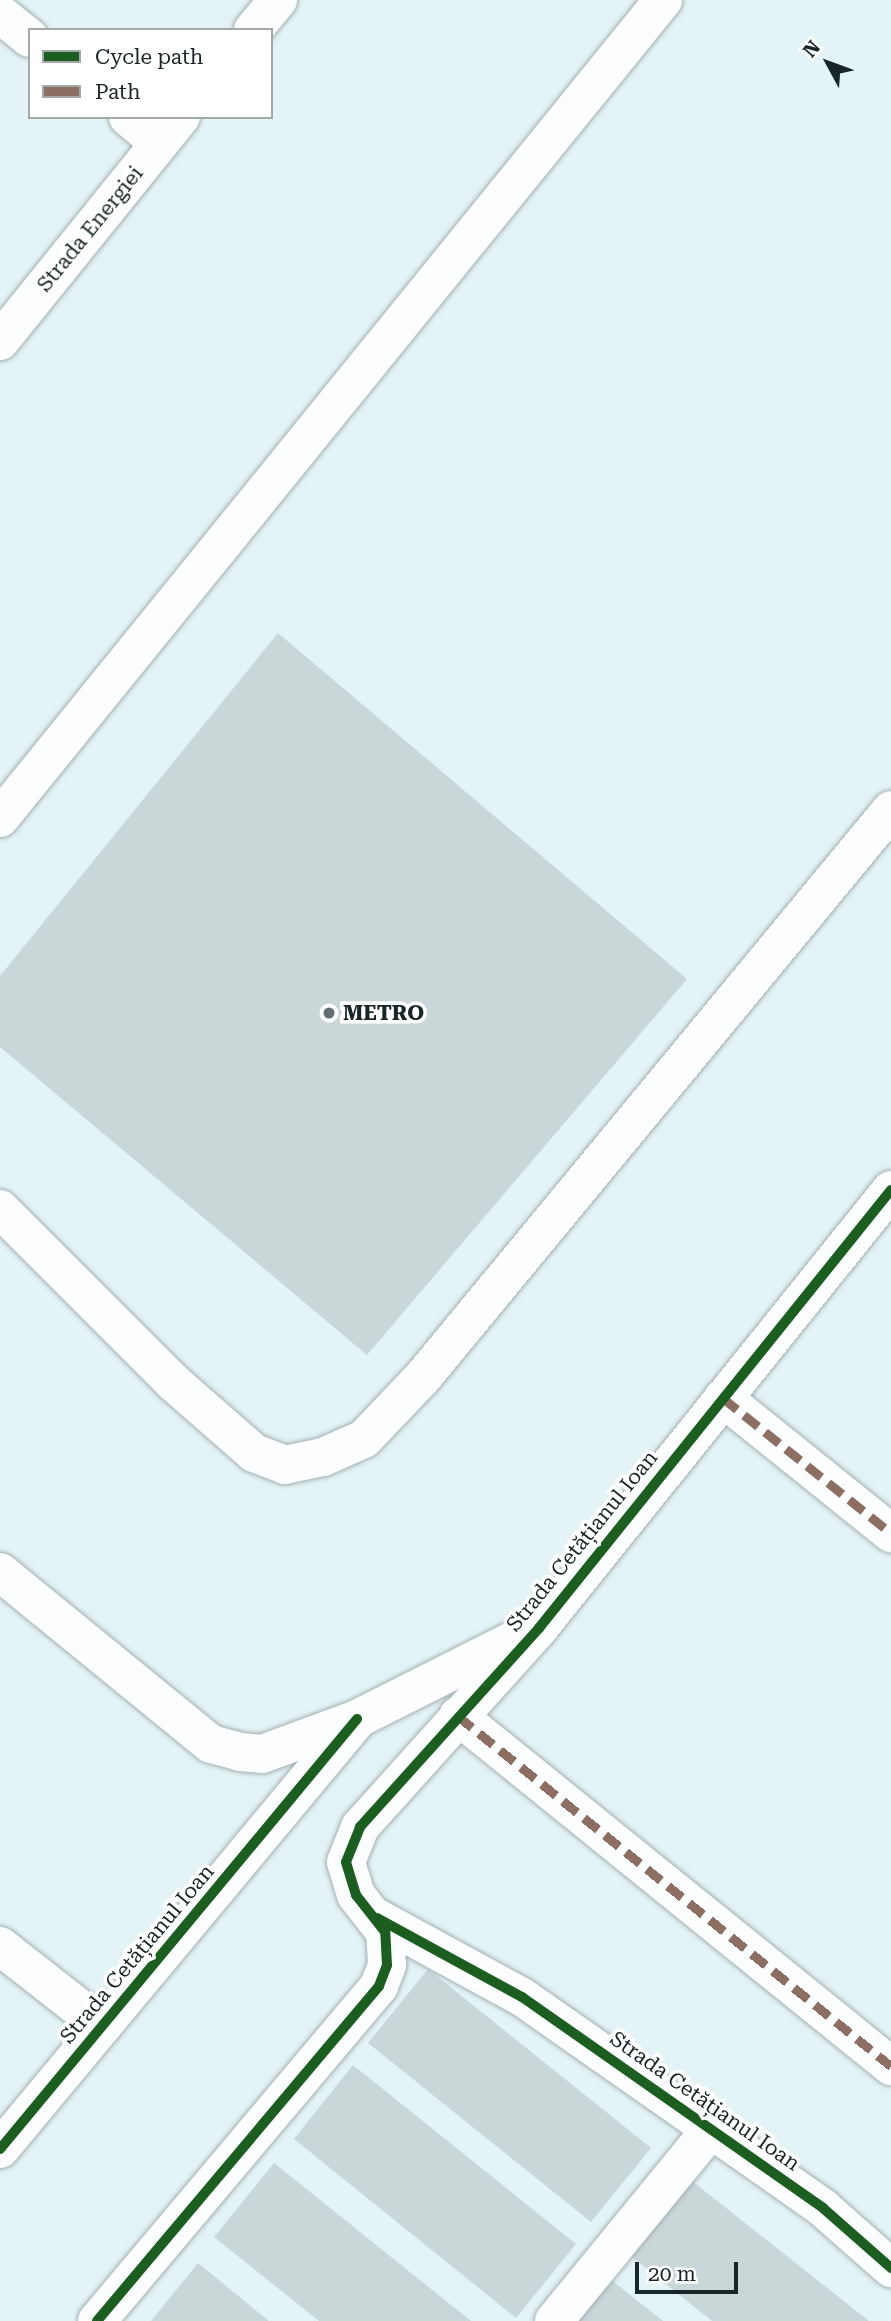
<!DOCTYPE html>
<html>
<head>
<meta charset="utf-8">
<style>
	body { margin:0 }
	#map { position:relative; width:891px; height:2321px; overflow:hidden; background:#e4f3f5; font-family:"Roboto Serif",serif }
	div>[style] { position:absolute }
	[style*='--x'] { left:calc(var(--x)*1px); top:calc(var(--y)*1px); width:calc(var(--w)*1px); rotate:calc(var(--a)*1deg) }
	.building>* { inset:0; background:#cad7d9 }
	.roads { filter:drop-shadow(0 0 2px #a4b0b2) drop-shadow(0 0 2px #a4b0b2) }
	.minor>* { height:38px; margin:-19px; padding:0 19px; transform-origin:19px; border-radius:19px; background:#fbfdfe }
	.quiet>* { height:9px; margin-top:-4.5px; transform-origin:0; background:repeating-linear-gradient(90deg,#8d6e63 0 18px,transparent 0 27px) }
	.cycleway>* { height:10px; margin:-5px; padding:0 5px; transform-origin:5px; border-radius:5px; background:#1b5e20 }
	.dots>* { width:19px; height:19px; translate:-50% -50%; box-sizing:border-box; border:4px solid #fff; border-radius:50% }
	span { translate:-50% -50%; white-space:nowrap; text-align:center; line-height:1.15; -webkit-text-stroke:7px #fff; paint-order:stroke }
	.street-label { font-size:21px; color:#192628 }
	.poi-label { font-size:21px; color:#192628; font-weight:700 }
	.left { translate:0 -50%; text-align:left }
	.legend { position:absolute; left:28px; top:28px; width:245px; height:91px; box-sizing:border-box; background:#fff; border:2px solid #a3a8a9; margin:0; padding:9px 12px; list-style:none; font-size:21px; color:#192628 }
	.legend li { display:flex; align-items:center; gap:14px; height:35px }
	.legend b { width:35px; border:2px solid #a3a8a9 }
	.north { position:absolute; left:793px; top:28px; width:70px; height:70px; -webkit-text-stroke:5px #fff; paint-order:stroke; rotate:311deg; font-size:19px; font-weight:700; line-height:28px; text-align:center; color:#192628 }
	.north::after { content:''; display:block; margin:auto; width:24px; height:32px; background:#192628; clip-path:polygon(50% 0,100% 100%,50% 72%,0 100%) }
	.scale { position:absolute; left:635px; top:2262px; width:103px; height:32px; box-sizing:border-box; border:4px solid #192628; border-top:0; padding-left:9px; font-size:21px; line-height:24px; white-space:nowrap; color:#192628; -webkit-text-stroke:5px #fff; paint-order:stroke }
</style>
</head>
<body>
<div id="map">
	<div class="building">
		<div style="clip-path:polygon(278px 633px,687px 979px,367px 1355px,0 1047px,0 976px)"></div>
		<div style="clip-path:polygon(428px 1969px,651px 2148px,591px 2222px,368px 2043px)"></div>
		<div style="clip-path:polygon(353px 2065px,576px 2244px,516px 2318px,294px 2139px)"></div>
		<div style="clip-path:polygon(274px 2163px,471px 2321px,319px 2321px,214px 2237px)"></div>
		<div style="clip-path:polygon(687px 2177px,869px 2321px,712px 2321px,627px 2253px)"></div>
		<div style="clip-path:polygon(198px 2263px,269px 2321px,151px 2321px)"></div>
		<div style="clip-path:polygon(605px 2275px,663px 2321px,569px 2321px)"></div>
	</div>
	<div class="roads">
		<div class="minor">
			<div style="--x:0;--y:14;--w:38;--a:39"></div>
			<div style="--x:253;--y:30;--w:39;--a:-50"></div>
			<div style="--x:128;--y:117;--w:40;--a:40"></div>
			<div style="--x:0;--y:341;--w:288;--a:-51.1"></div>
			<div style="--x:0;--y:818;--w:1053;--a:-50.97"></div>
			<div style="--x:0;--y:1209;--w:246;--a:45"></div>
			<div style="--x:174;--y:1383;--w:106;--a:41.2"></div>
			<div style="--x:254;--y:1453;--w:33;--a:21"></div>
			<div style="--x:285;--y:1465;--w:39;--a:-12"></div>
			<div style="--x:323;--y:1457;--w:45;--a:-23.7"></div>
			<div style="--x:364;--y:1439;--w:86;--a:-46.4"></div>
			<div style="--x:423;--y:1377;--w:735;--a:-50.46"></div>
			<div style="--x:723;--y:1398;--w:216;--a:38.8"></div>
			<div style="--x:0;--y:1572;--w:272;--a:39.2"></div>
			<div style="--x:211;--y:1744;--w:30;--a:15"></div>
			<div style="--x:240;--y:1752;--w:22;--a:5"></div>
			<div style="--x:262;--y:1754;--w:101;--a:-20.2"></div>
			<div style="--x:357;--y:1719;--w:180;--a:-26.7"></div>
			<div style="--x:458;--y:1716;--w:557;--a:38.95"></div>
			<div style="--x:377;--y:1918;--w:165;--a:28.6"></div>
			<div style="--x:522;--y:1997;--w:368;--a:35"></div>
			<div style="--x:823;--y:2208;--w:91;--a:41.4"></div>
			<div style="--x:0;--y:1946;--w:130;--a:38.1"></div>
			<div style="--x:0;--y:2149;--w:558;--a:-50.23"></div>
			<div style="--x:97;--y:2321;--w:438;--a:-49.9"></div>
			<div style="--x:379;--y:1986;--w:22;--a:-69"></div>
			<div style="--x:387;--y:1965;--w:33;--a:-93"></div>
			<div style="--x:385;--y:1932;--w:47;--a:-128.1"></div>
			<div style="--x:356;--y:1895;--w:34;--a:-107"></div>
			<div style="--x:346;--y:1862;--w:38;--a:-68"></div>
			<div style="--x:360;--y:1827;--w:268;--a:-48"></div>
			<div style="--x:539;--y:1628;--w:562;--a:-51.21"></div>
			<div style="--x:554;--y:2321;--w:248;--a:-50.7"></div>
		</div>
	</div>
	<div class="quiet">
		<div style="--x:723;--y:1398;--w:216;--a:38.8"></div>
		<div style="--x:458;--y:1716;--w:557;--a:38.95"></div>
	</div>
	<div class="cycleway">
		<div style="--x:377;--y:1918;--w:165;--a:28.6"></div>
		<div style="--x:522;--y:1997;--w:368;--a:35"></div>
		<div style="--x:823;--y:2208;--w:91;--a:41.4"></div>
		<div style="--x:0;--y:2149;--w:559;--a:-50.3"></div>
		<div style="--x:97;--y:2321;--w:438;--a:-49.9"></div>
		<div style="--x:379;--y:1986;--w:22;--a:-69"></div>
		<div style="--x:387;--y:1965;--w:33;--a:-93"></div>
		<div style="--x:385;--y:1932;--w:47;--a:-128.1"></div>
		<div style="--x:356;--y:1895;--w:34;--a:-107"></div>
		<div style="--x:346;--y:1862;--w:38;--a:-68"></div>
		<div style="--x:360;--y:1827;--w:268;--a:-48"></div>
		<div style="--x:539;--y:1628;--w:562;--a:-51.21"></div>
	</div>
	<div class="dots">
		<div style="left:329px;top:1013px;background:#606e70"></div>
	</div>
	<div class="street-label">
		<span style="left:90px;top:229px;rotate:-51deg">Strada Energiei</span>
		<span style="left:582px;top:1541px;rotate:-51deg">Strada Cetățianul Ioan</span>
		<span style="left:137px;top:1954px;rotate:-50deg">Strada Cetățianul Ioan</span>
		<span style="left:705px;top:2101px;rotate:35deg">Strada Cetățianul Ioan</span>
	</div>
	<div class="poi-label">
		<span class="left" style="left:343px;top:1013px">METRO</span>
	</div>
	<ul class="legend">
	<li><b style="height:9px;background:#1b5e20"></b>Cycle path</li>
	<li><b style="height:9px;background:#8d6e63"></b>Path</li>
	</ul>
	<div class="north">N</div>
	<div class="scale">20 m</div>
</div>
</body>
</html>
